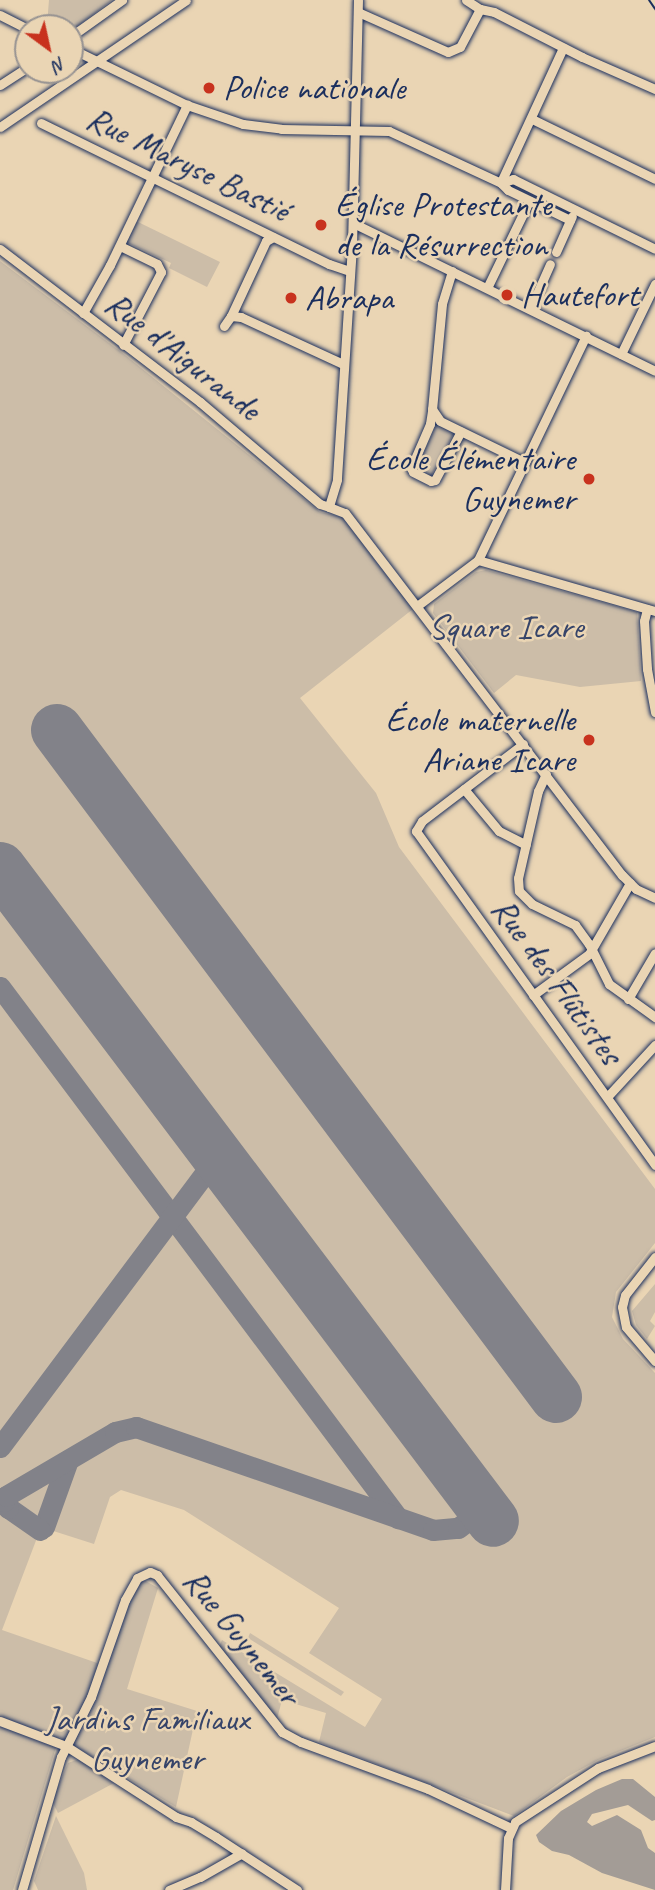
<!DOCTYPE html>
<html>
<head>
<meta charset="utf-8">
<style>
	body { margin:0 }
	#map { position:relative; width:655px; height:1890px; overflow:hidden; background:#ead5b4; font-family:Caveat,sans-serif }
	div>[style] { position:absolute }
	[style*='--x'] { left:calc(var(--x)*1px); top:calc(var(--y)*1px); width:calc(var(--w)*1px); rotate:calc(var(--a)*1deg) }
	.green>* { inset:0; background:#ccbda8 }
	.water>* { inset:0; background:#a39c96 }
	.taxiway>* { height:21px; margin:-10.5px; padding:0 10.5px; transform-origin:10.5px; border-radius:10.5px; background:#828289 }
	.runway>* { height:52px; margin:-26px; padding:0 26px; transform-origin:26px; border-radius:26px; background:#828289 }
	.roads { filter:drop-shadow(0 0 2px #1b2f5e) drop-shadow(0 0 2px #1b2f5e) }
	.minor>* { height:9px; margin:-4.5px; padding:0 4.5px; transform-origin:4.5px; border-radius:4.5px; background:#ead5b4 }
	.tram>* { height:2px; margin:-1px; padding:0 1px; transform-origin:1px; border-radius:1px; background:#1b2f5e }
	.dots>* { width:19px; height:19px; translate:-50% -50%; box-sizing:border-box; border:4px solid #ead5b4; border-radius:50% }
	span { translate:-50% -50%; white-space:nowrap; text-align:center; line-height:1.15; -webkit-text-stroke:5px #ead5b4; paint-order:stroke }
	.poi-label { font-size:35px; color:#1b2f5e }
	.left { translate:0 -50%; text-align:left }
	.right { translate:-100% -50%; text-align:right }
	.street-label { font-size:35px; color:#1b2f5e }
	.park-label { font-size:35px; color:#364469 }
	.north { position:absolute; left:14px; top:14px; width:70px; height:70px; box-sizing:border-box; background:#ead5b4; border:2px solid #979392; border-radius:50%; rotate:147deg; font-size:19px; font-weight:700; line-height:28px; text-align:center; color:#1b2f5e }
	.north::after { content:''; display:block; margin:auto; width:24px; height:32px; background:#c8321e; clip-path:polygon(50% 0,100% 100%,50% 72%,0 100%) }
</style>
</head>
<body>
<div id="map">
	<div class="green">
		<div style="clip-path:polygon(49px 0,112px 0,70px 32px,70px 28px,57px 28px,47px 24px)"></div>
		<div style="clip-path:polygon(136px 221px,220px 262px,207px 287px,169px 268px,171px 263px,126px 242px)"></div>
		<div style="clip-path:polygon(0 261px,125px 355px,320px 512px,346px 518px,413px 609px,300px 698px,376px 793px,399px 847px,655px 1189px,655px 1243px,616px 1292px,612px 1317px,623px 1339px,655px 1373px,655px 1737px,598px 1760px,567px 1777px,514px 1816px,319px 1742px,326px 1713px,282px 1700px,277px 1719px,238px 1673px,215px 1656px,222px 1640px,365px 1727px,382px 1699px,309px 1653px,339px 1608px,184px 1510px,121px 1490px,110px 1497px,94px 1544px,44px 1528px,40px 1530px,2px 1630px,100px 1664px,135px 1575px,158px 1588px,127px 1689px,197px 1711px,176px 1807px,59px 1737px,13px 1890px,0 1890px)"></div>
		<div style="clip-path:polygon(437px 423px,454px 433px,431px 476px,417px 468px)"></div>
		<div style="clip-path:polygon(486px 570px,637px 612px,641px 681px,580px 687px,516px 675px,494px 693px,433px 613px,434px 604px,476px 572px)"></div>
		<div style="clip-path:polygon(655px 1284px,655px 1312px,650px 1321px,655px 1326px,647px 1339px,636px 1325px,632px 1311px)"></div>
		<div style="clip-path:polygon(250px 1633px,344px 1692px,341px 1696px,248px 1638px)"></div>
		<div style="clip-path:polygon(79px 1759px,114px 1783px,58px 1813px,52px 1801px,68px 1763px)"></div>
		<div style="clip-path:polygon(56px 1816px,84px 1873px,87px 1890px,38px 1890px,34px 1881px)"></div>
	</div>
	<div class="water">
		<div style="clip-path:polygon(622px 1779px,633px 1779px,655px 1797px,655px 1820px,652px 1821px,628px 1805px,592px 1814px,587px 1822px,592px 1826px,617px 1815px,641px 1830px,648px 1848px,655px 1853px,655px 1890px,602px 1873px,569px 1855px,552px 1851px,539px 1842px,536px 1835px,561px 1811px,596px 1790px)"></div>
	</div>
	<div class="taxiway">
		<div style="--x:0;--y:987;--w:664;--a:53.15"></div>
		<div style="--x:0;--y:1447;--w:364;--a:-53.2"></div>
		<div style="--x:44;--y:1527;--w:71;--a:-70.3"></div>
		<div style="--x:40;--y:1530;--w:39;--a:-145"></div>
		<div style="--x:8;--y:1508;--w:8;--a:-120"></div>
		<div style="--x:4;--y:1501;--w:5;--a:-68"></div>
		<div style="--x:6;--y:1496;--w:126;--a:-30.4"></div>
		<div style="--x:115;--y:1432;--w:22;--a:-13"></div>
		<div style="--x:136;--y:1427;--w:314;--a:19.1"></div>
		<div style="--x:433;--y:1530;--w:25;--a:-5"></div>
		<div style="--x:458;--y:1528;--w:31;--a:-37"></div>
	</div>
	<div class="runway">
		<div style="--x:57;--y:730;--w:833;--a:53.2"></div>
		<div style="--x:0;--y:868;--w:818;--a:52.95"></div>
	</div>
	<div class="roads">
		<div class="minor">
			<div style="--x:358;--y:0;--w:246;--a:91.4"></div>
			<div style="--x:352;--y:246;--w:234;--a:93.7"></div>
			<div style="--x:337;--y:480;--w:28;--a:107"></div>
			<div style="--x:329;--y:507;--w:17;--a:21"></div>
			<div style="--x:345;--y:513;--w:456;--a:52.6"></div>
			<div style="--x:622;--y:875;--w:20;--a:45"></div>
			<div style="--x:636;--y:889;--w:21;--a:25"></div>
			<div style="--x:466;--y:0;--w:17;--a:33"></div>
			<div style="--x:480;--y:9;--w:14;--a:12"></div>
			<div style="--x:494;--y:12;--w:99;--a:27.1"></div>
			<div style="--x:582;--y:57;--w:80;--a:23.7"></div>
			<div style="--x:358;--y:12;--w:98;--a:24"></div>
			<div style="--x:448;--y:52;--w:13;--a:-23"></div>
			<div style="--x:460;--y:47;--w:43;--a:-62.2"></div>
			<div style="--x:0;--y:15;--w:31;--a:27"></div>
			<div style="--x:70;--y:37;--w:64;--a:-35.4"></div>
			<div style="--x:70;--y:48;--w:130;--a:26"></div>
			<div style="--x:187;--y:105;--w:59;--a:18.7"></div>
			<div style="--x:243;--y:124;--w:38;--a:7"></div>
			<div style="--x:281;--y:129;--w:108;--a:1.1"></div>
			<div style="--x:389;--y:131;--w:123;--a:24.9"></div>
			<div style="--x:501;--y:183;--w:10;--a:45"></div>
			<div style="--x:508;--y:190;--w:69;--a:25.8"></div>
			<div style="--x:0;--y:85;--w:33;--a:-33"></div>
			<div style="--x:532;--y:119;--w:137;--a:26"></div>
			<div style="--x:41;--y:123;--w:321;--a:26.1"></div>
			<div style="--x:329;--y:264;--w:21;--a:19"></div>
			<div style="--x:0;--y:127;--w:225;--a:-34.3"></div>
			<div style="--x:501;--y:182;--w:148;--a:-65.2"></div>
			<div style="--x:501;--y:183;--w:13;--a:-18"></div>
			<div style="--x:513;--y:179;--w:158;--a:26.2"></div>
			<div style="--x:353;--y:223;--w:336;--a:26.1"></div>
			<div style="--x:120;--y:246;--w:41;--a:25.9"></div>
			<div style="--x:157;--y:264;--w:9;--a:63"></div>
			<div style="--x:161;--y:272;--w:82;--a:117.5"></div>
			<div style="--x:0;--y:249;--w:252;--a:37.4"></div>
			<div style="--x:200;--y:402;--w:157;--a:40.4"></div>
			<div style="--x:320;--y:504;--w:9;--a:18"></div>
			<div style="--x:556;--y:252;--w:39;--a:-66"></div>
			<div style="--x:452;--y:271;--w:34;--a:107"></div>
			<div style="--x:442;--y:304;--w:105;--a:95.4"></div>
			<div style="--x:432;--y:409;--w:14;--a:56"></div>
			<div style="--x:440;--y:421;--w:93;--a:26"></div>
			<div style="--x:487;--y:288;--w:97;--a:-64.2"></div>
			<div style="--x:530;--y:309;--w:49;--a:-66"></div>
			<div style="--x:83;--y:313;--w:55;--a:-60.6"></div>
			<div style="--x:110;--y:265;--w:178;--a:-64.3"></div>
			<div style="--x:231;--y:316;--w:83;--a:-65"></div>
			<div style="--x:266;--y:241;--w:8;--a:-30"></div>
			<div style="--x:224;--y:326;--w:12;--a:-55"></div>
			<div style="--x:231;--y:316;--w:10;--a:6"></div>
			<div style="--x:241;--y:317;--w:112;--a:24.7"></div>
			<div style="--x:621;--y:354;--w:78;--a:-64.1"></div>
			<div style="--x:432;--y:411;--w:13;--a:99"></div>
			<div style="--x:430;--y:424;--w:48;--a:113.4"></div>
			<div style="--x:411;--y:468;--w:4;--a:63"></div>
			<div style="--x:413;--y:472;--w:20;--a:27"></div>
			<div style="--x:431;--y:481;--w:4;--a:-14"></div>
			<div style="--x:435;--y:480;--w:55;--a:-62"></div>
			<div style="--x:478;--y:560;--w:184;--a:16.1"></div>
			<div style="--x:417;--y:606;--w:76;--a:-37"></div>
			<div style="--x:478;--y:560;--w:249;--a:-64.3"></div>
			<div style="--x:647;--y:609;--w:12;--a:104"></div>
			<div style="--x:644;--y:621;--w:48;--a:86.4"></div>
			<div style="--x:647;--y:669;--w:44;--a:79.5"></div>
			<div style="--x:523;--y:744;--w:127;--a:142.7"></div>
			<div style="--x:422;--y:821;--w:12;--a:121"></div>
			<div style="--x:416;--y:831;--w:411;--a:54.4"></div>
			<div style="--x:546;--y:774;--w:19;--a:115"></div>
			<div style="--x:538;--y:791;--w:89;--a:102.9"></div>
			<div style="--x:518;--y:878;--w:13;--a:86"></div>
			<div style="--x:519;--y:891;--w:18;--a:45"></div>
			<div style="--x:532;--y:904;--w:48;--a:26"></div>
			<div style="--x:575;--y:925;--w:24;--a:54"></div>
			<div style="--x:589;--y:944;--w:45;--a:63.4"></div>
			<div style="--x:609;--y:984;--w:57;--a:35.7"></div>
			<div style="--x:464;--y:789;--w:55;--a:50.2"></div>
			<div style="--x:499;--y:831;--w:30;--a:27"></div>
			<div style="--x:533;--y:995;--w:69;--a:-36.2"></div>
			<div style="--x:589;--y:954;--w:82;--a:-60"></div>
			<div style="--x:628;--y:999;--w:53;--a:-59.6"></div>
			<div style="--x:607;--y:1097;--w:71;--a:-47.3"></div>
			<div style="--x:655;--y:1257;--w:48;--a:128.3"></div>
			<div style="--x:625;--y:1295;--w:12;--a:104"></div>
			<div style="--x:622;--y:1307;--w:20;--a:79"></div>
			<div style="--x:626;--y:1327;--w:45;--a:49.5"></div>
			<div style="--x:0;--y:1721;--w:71;--a:20.7"></div>
			<div style="--x:66;--y:1746;--w:131;--a:32.8"></div>
			<div style="--x:176;--y:1817;--w:16;--a:18"></div>
			<div style="--x:191;--y:1822;--w:29;--a:31"></div>
			<div style="--x:216;--y:1837;--w:97;--a:33.2"></div>
			<div style="--x:22;--y:1890;--w:139;--a:-73.7"></div>
			<div style="--x:61;--y:1757;--w:67;--a:-63.4"></div>
			<div style="--x:91;--y:1697;--w:103;--a:-70.7"></div>
			<div style="--x:125;--y:1600;--w:25;--a:-61"></div>
			<div style="--x:137;--y:1578;--w:14;--a:-25"></div>
			<div style="--x:150;--y:1572;--w:8;--a:23"></div>
			<div style="--x:157;--y:1575;--w:201;--a:51.5"></div>
			<div style="--x:282;--y:1732;--w:21;--a:28"></div>
			<div style="--x:301;--y:1742;--w:135;--a:20.3"></div>
			<div style="--x:428;--y:1789;--w:92;--a:25.2"></div>
			<div style="--x:169;--y:1890;--w:34;--a:-23"></div>
			<div style="--x:200;--y:1877;--w:48;--a:-29.7"></div>
			<div style="--x:505;--y:1890;--w:52;--a:-86.7"></div>
			<div style="--x:508;--y:1838;--w:17;--a:-66"></div>
			<div style="--x:515;--y:1822;--w:99;--a:-33"></div>
			<div style="--x:598;--y:1768;--w:61;--a:-21.1"></div>
		</div>
	</div>
	<div class="tram">
		<div style="--x:649;--y:0;--w:11;--a:56"></div>
	</div>
	<div class="dots">
		<div style="left:209px;top:88px;background:#c8321e"></div>
		<div style="left:321px;top:225px;background:#c8321e"></div>
		<div style="left:507px;top:295px;background:#c8321e"></div>
		<div style="left:291px;top:298px;background:#c8321e"></div>
		<div style="left:589px;top:479px;background:#c8321e"></div>
		<div style="left:589px;top:740px;background:#c8321e"></div>
	</div>
	<div class="poi-label">
		<span class="left" style="left:223px;top:88px">Police nationale</span>
		<span class="left" style="left:335px;top:225px">Église Protestante<br>de la Résurrection</span>
		<span class="left" style="left:521px;top:295px">Hautefort</span>
		<span class="left" style="left:305px;top:298px">Abrapa</span>
		<span class="right" style="left:575px;top:479px">École Élémentaire<br>Guynemer</span>
		<span class="right" style="left:575px;top:740px">École maternelle<br>Ariane Icare</span>
	</div>
	<div class="street-label">
		<span style="left:188px;top:164px;rotate:26deg">Rue Maryse Bastié</span>
		<span style="left:183px;top:356px;rotate:38deg">Rue d'Aigurande</span>
		<span style="left:557px;top:981px;rotate:54deg">Rue des Flûtistes</span>
		<span style="left:242px;top:1637px;rotate:51deg">Rue Guynemer</span>
	</div>
	<div class="park-label">
		<span style="left:506px;top:627px">Square Icare</span>
		<span style="left:147px;top:1739px">Jardins Familiaux<br>Guynemer</span>
	</div>
	<div class="north">N</div>
</div>
</body>
</html>
